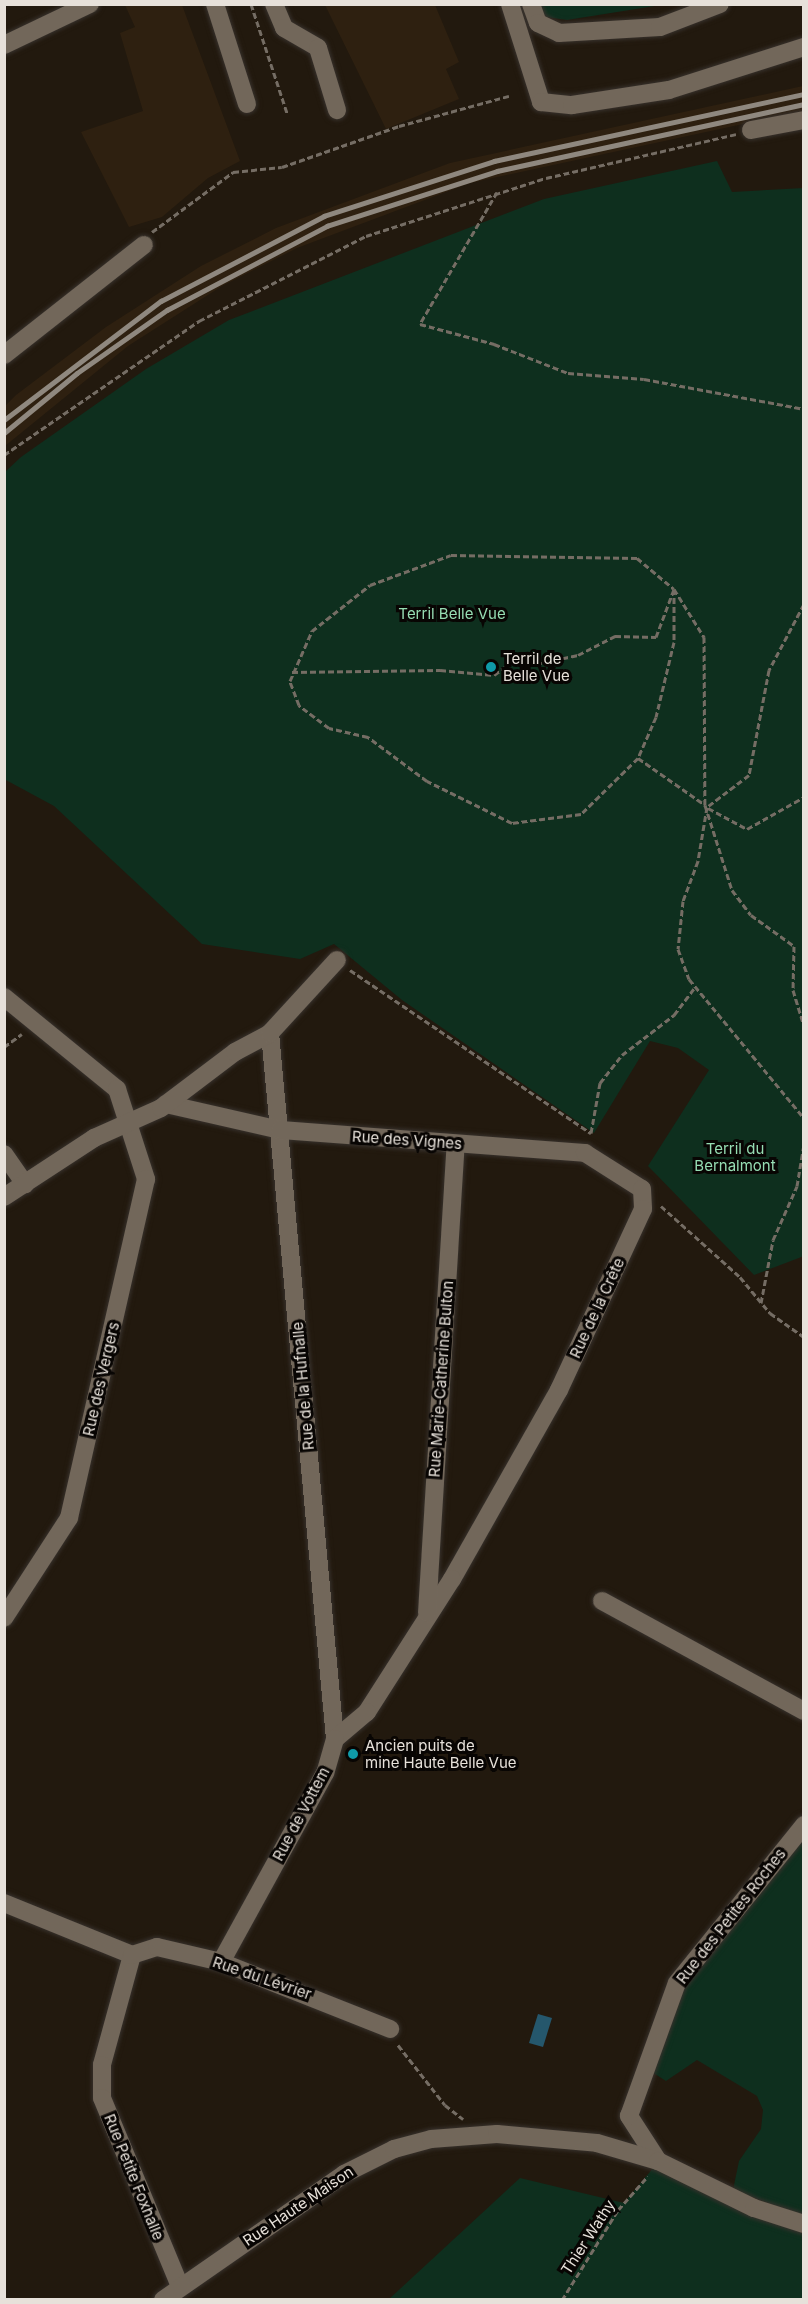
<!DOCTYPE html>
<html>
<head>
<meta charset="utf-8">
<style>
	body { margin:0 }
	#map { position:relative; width:808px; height:2304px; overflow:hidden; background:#22190e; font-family:Inter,sans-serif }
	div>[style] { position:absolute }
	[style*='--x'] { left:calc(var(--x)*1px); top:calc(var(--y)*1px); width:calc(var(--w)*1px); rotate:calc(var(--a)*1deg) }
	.built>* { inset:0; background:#2e2010 }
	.green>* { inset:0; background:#0e2f1e }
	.water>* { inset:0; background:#25576c }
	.path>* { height:3px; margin-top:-1.5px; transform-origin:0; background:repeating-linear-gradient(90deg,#756d64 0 6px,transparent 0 9px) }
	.roads { filter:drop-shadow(0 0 2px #37312c) drop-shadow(0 0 2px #37312c) }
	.minor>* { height:18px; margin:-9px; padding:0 9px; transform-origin:9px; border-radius:9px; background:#72675a }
	.rail>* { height:4.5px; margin:-2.25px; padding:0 2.25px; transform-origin:2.25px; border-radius:2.25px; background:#8f887f }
	.dots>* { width:16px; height:16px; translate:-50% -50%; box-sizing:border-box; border:3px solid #080503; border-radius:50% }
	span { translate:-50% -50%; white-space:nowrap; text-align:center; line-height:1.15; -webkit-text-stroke:6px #080503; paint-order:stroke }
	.park-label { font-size:15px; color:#96ddb3 }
	.poi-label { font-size:15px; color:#e7e1da }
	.left { translate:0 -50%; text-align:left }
	.street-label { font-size:15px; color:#e7e1da }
	.frame { position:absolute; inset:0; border:6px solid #e7e1da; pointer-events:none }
</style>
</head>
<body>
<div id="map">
	<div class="built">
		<div style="clip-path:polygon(125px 5px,182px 5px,240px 161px,208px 178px,162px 217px,129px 227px,81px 132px,143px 111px,120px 33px,135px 27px)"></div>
		<div style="clip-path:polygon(325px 5px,435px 5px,459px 62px,446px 69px,459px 99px,386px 129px)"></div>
		<div style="clip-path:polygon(803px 86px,803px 111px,470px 183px,297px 248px,222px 286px,128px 346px,5px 446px,5px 406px,16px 395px,106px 327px,201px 266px,276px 228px,450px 163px)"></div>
	</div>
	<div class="green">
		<div style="clip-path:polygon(537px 5px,661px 5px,567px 20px,546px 17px)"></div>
		<div style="clip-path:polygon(717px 161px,732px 192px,804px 188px,804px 1256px,754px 1275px,648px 1166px,709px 1070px,678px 1048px,650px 1041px,594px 1133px,402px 1000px,334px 944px,300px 959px,202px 944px,54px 806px,4px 779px,5px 472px,21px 457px,146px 369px,229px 320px,544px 199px)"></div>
		<div style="clip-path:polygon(803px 1831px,803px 2216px,733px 2190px,739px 2161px,761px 2129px,763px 2110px,757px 2096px,697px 2060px,666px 2081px,652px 2072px,679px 1984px)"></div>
		<div style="clip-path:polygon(654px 2167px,803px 2226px,803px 2299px,388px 2300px,520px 2178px,624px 2203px)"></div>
	</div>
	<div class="water">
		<div style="clip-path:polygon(538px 2014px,552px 2018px,543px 2047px,529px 2043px)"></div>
	</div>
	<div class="path">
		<div style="--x:251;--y:4;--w:115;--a:71.7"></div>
		<div style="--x:497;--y:192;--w:153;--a:120.3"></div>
		<div style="--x:420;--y:324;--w:77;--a:15.1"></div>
		<div style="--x:494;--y:344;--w:79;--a:21.4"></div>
		<div style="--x:568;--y:373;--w:76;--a:4.5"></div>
		<div style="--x:644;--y:379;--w:163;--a:10.6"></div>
		<div style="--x:152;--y:232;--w:101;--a:-36.5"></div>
		<div style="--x:233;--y:172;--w:49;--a:-5.8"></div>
		<div style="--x:282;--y:167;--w:124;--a:-19.3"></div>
		<div style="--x:399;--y:126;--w:114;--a:-15.3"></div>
		<div style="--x:4;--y:455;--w:237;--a:-34.5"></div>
		<div style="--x:199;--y:321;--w:187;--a:-27"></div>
		<div style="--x:366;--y:236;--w:189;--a:-17.9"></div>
		<div style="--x:546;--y:178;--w:195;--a:-13"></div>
		<div style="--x:451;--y:555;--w:186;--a:0.9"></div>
		<div style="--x:637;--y:558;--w:48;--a:40"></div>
		<div style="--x:674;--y:589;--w:53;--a:90"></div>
		<div style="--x:674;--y:642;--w:77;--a:103.5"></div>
		<div style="--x:656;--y:717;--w:45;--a:113.7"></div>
		<div style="--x:638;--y:758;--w:80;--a:135.5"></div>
		<div style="--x:581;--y:814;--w:70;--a:172.6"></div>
		<div style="--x:512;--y:823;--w:95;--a:-153.7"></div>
		<div style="--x:427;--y:781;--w:74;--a:-143.3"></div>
		<div style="--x:368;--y:737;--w:40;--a:-167"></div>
		<div style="--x:329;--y:728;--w:38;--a:-143"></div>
		<div style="--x:299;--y:705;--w:26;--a:-111"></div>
		<div style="--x:290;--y:681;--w:55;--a:-66.3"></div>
		<div style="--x:312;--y:631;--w:74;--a:-38.4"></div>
		<div style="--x:370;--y:585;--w:86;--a:-20.3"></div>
		<div style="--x:804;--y:604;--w:75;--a:117.9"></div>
		<div style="--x:769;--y:670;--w:107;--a:100.8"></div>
		<div style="--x:749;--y:775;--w:53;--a:142.7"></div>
		<div style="--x:707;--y:807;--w:55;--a:99.5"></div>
		<div style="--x:698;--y:861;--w:43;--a:110.6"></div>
		<div style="--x:683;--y:901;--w:48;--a:95.9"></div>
		<div style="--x:678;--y:949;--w:32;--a:70"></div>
		<div style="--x:689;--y:979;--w:180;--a:50.4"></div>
		<div style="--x:292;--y:672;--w:148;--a:-0.8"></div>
		<div style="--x:440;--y:670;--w:54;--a:5.3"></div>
		<div style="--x:494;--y:675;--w:22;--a:-36"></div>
		<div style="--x:512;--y:662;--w:24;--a:5"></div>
		<div style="--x:536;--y:664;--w:43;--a:-12.1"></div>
		<div style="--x:578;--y:655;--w:42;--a:-27.2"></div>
		<div style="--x:615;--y:636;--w:41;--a:1.4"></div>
		<div style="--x:656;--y:637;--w:51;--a:-69.4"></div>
		<div style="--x:674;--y:589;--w:57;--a:58"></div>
		<div style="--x:704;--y:637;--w:168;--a:89.7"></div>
		<div style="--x:705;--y:805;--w:89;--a:72.4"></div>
		<div style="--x:732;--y:890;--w:31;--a:53"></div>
		<div style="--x:751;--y:915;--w:53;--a:35.8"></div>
		<div style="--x:794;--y:946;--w:44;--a:91.3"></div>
		<div style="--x:793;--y:990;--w:38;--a:73"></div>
		<div style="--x:638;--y:758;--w:82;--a:35"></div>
		<div style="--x:708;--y:808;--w:44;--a:28.3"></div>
		<div style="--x:747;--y:829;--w:65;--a:-29.3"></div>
		<div style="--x:350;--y:970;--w:291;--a:34.1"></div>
		<div style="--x:804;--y:1040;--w:50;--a:90"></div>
		<div style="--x:4;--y:1047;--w:22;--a:-36"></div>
		<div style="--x:591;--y:1133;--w:51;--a:-79.8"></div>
		<div style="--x:600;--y:1083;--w:36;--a:-52"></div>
		<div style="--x:622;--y:1055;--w:66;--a:-37.6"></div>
		<div style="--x:674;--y:1015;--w:35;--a:-53"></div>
		<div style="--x:661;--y:1206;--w:106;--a:41.9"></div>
		<div style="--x:740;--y:1277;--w:47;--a:50.2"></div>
		<div style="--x:770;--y:1313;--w:42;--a:35.2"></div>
		<div style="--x:761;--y:1303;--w:64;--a:-79.2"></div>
		<div style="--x:773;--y:1240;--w:59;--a:-66"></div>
		<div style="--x:797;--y:1186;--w:43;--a:-80.5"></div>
		<div style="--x:398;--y:2045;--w:76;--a:51.9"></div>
		<div style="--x:445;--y:2105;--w:23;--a:38"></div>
		<div style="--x:562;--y:2300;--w:106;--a:-58.1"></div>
		<div style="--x:618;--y:2210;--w:45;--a:-48.6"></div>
	</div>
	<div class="roads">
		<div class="minor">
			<div style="--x:215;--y:4;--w:105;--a:72.3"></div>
			<div style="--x:274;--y:4;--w:26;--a:67"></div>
			<div style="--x:284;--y:28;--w:39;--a:30"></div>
			<div style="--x:318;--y:48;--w:65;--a:73"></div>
			<div style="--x:510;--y:4;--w:103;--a:72.4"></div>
			<div style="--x:541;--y:102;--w:31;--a:6"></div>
			<div style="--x:572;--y:105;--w:98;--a:-8.8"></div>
			<div style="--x:669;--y:90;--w:142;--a:-17.7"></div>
			<div style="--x:531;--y:4;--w:20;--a:70"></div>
			<div style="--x:538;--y:23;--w:23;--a:25"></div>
			<div style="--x:559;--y:33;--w:101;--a:-3.4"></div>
			<div style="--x:660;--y:27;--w:64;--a:-21"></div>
			<div style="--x:4;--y:45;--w:95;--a:-25.5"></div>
			<div style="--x:751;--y:130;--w:54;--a:-10.7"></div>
			<div style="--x:4;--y:355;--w:178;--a:-38.2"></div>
			<div style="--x:4;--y:997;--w:146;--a:39.2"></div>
			<div style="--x:117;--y:1089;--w:95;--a:72.1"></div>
			<div style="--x:146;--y:1179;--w:348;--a:102.8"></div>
			<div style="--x:69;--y:1518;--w:119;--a:123"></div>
			<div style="--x:270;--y:1033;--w:709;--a:84.74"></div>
			<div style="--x:166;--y:1104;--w:117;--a:12.8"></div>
			<div style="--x:280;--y:1130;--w:306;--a:4.3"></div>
			<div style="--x:585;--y:1153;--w:67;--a:32.3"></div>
			<div style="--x:642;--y:1189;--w:20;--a:87"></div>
			<div style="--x:643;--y:1209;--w:200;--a:114.9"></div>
			<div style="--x:559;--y:1390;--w:217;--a:119.5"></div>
			<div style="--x:452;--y:1579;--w:158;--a:122.6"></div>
			<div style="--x:367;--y:1712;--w:42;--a:139.8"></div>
			<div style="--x:335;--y:1739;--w:35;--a:106"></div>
			<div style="--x:325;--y:1773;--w:216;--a:118.8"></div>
			<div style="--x:4;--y:1154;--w:37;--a:55"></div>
			<div style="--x:4;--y:1197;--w:108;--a:-33.2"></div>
			<div style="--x:94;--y:1138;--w:73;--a:-24.1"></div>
			<div style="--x:161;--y:1108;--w:93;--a:-37.1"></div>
			<div style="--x:235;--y:1052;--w:40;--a:-28"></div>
			<div style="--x:270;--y:1033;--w:99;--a:-47.5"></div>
			<div style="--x:602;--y:1601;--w:230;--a:28.6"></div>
			<div style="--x:427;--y:1613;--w:469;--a:-86.5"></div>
			<div style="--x:4;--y:1903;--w:138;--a:22.1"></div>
			<div style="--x:132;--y:1955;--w:114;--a:105.3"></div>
			<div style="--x:102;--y:2065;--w:33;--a:90"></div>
			<div style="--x:102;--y:2098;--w:204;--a:67.5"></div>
			<div style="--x:132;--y:1955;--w:26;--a:-18"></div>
			<div style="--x:157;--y:1947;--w:66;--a:13.2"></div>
			<div style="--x:221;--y:1962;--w:182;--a:21.6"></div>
			<div style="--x:658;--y:2161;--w:54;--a:-122.8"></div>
			<div style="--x:629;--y:2116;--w:141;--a:-70.2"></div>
			<div style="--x:677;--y:1983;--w:203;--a:-51.2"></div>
			<div style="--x:163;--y:2300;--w:221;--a:-34.8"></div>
			<div style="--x:344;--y:2174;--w:56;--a:-26.6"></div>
			<div style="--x:394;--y:2149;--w:38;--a:-15"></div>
			<div style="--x:431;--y:2139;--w:66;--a:-4.3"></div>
			<div style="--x:497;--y:2134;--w:100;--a:5.1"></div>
			<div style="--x:597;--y:2143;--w:64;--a:16.4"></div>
			<div style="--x:658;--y:2161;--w:107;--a:26.1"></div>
			<div style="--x:754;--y:2208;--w:52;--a:17.7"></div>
		</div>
	</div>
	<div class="rail">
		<div style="--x:4;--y:420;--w:197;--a:-37.2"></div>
		<div style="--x:161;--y:301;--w:184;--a:-27.5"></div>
		<div style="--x:324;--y:216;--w:179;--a:-17.9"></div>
		<div style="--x:494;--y:161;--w:317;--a:-12.2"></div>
		<div style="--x:4;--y:433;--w:94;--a:-39.4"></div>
		<div style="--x:77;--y:373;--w:110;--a:-35"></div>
		<div style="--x:167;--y:310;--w:181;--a:-27.7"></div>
		<div style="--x:327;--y:226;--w:179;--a:-17.9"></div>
		<div style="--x:497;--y:171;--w:314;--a:-12.3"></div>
	</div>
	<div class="dots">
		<div style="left:491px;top:667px;background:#0f9aa8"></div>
		<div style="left:353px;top:1754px;background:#0f9aa8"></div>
	</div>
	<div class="park-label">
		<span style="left:452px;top:614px">Terril Belle Vue</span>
		<span style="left:735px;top:1157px">Terril du<br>Bernalmont</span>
	</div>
	<div class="poi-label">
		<span class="left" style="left:503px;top:667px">Terril de<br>Belle Vue</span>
		<span class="left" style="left:365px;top:1754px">Ancien puits de<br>mine Haute Belle Vue</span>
	</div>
	<div class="street-label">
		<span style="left:407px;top:1140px;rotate:4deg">Rue des Vignes</span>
		<span style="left:597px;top:1308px;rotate:-65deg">Rue de la Crête</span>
		<span style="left:101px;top:1379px;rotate:-77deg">Rue des Vergers</span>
		<span style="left:441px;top:1379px;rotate:-86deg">Rue Marie-Catherine Bulton</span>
		<span style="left:303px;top:1386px;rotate:-95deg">Rue de la Hufnalle</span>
		<span style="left:301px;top:1814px;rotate:-62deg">Rue de Vottem</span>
		<span style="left:731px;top:1916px;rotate:-52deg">Rue des Petites Roches</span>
		<span style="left:262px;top:1978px;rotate:19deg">Rue du Lévrier</span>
		<span style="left:134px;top:2177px;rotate:68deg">Rue Petite Foxhalle</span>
		<span style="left:298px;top:2206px;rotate:-34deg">Rue Haute Maison</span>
		<span style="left:588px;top:2237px;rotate:-57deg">Thier Wathy</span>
	</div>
	<div class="frame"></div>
</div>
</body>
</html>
